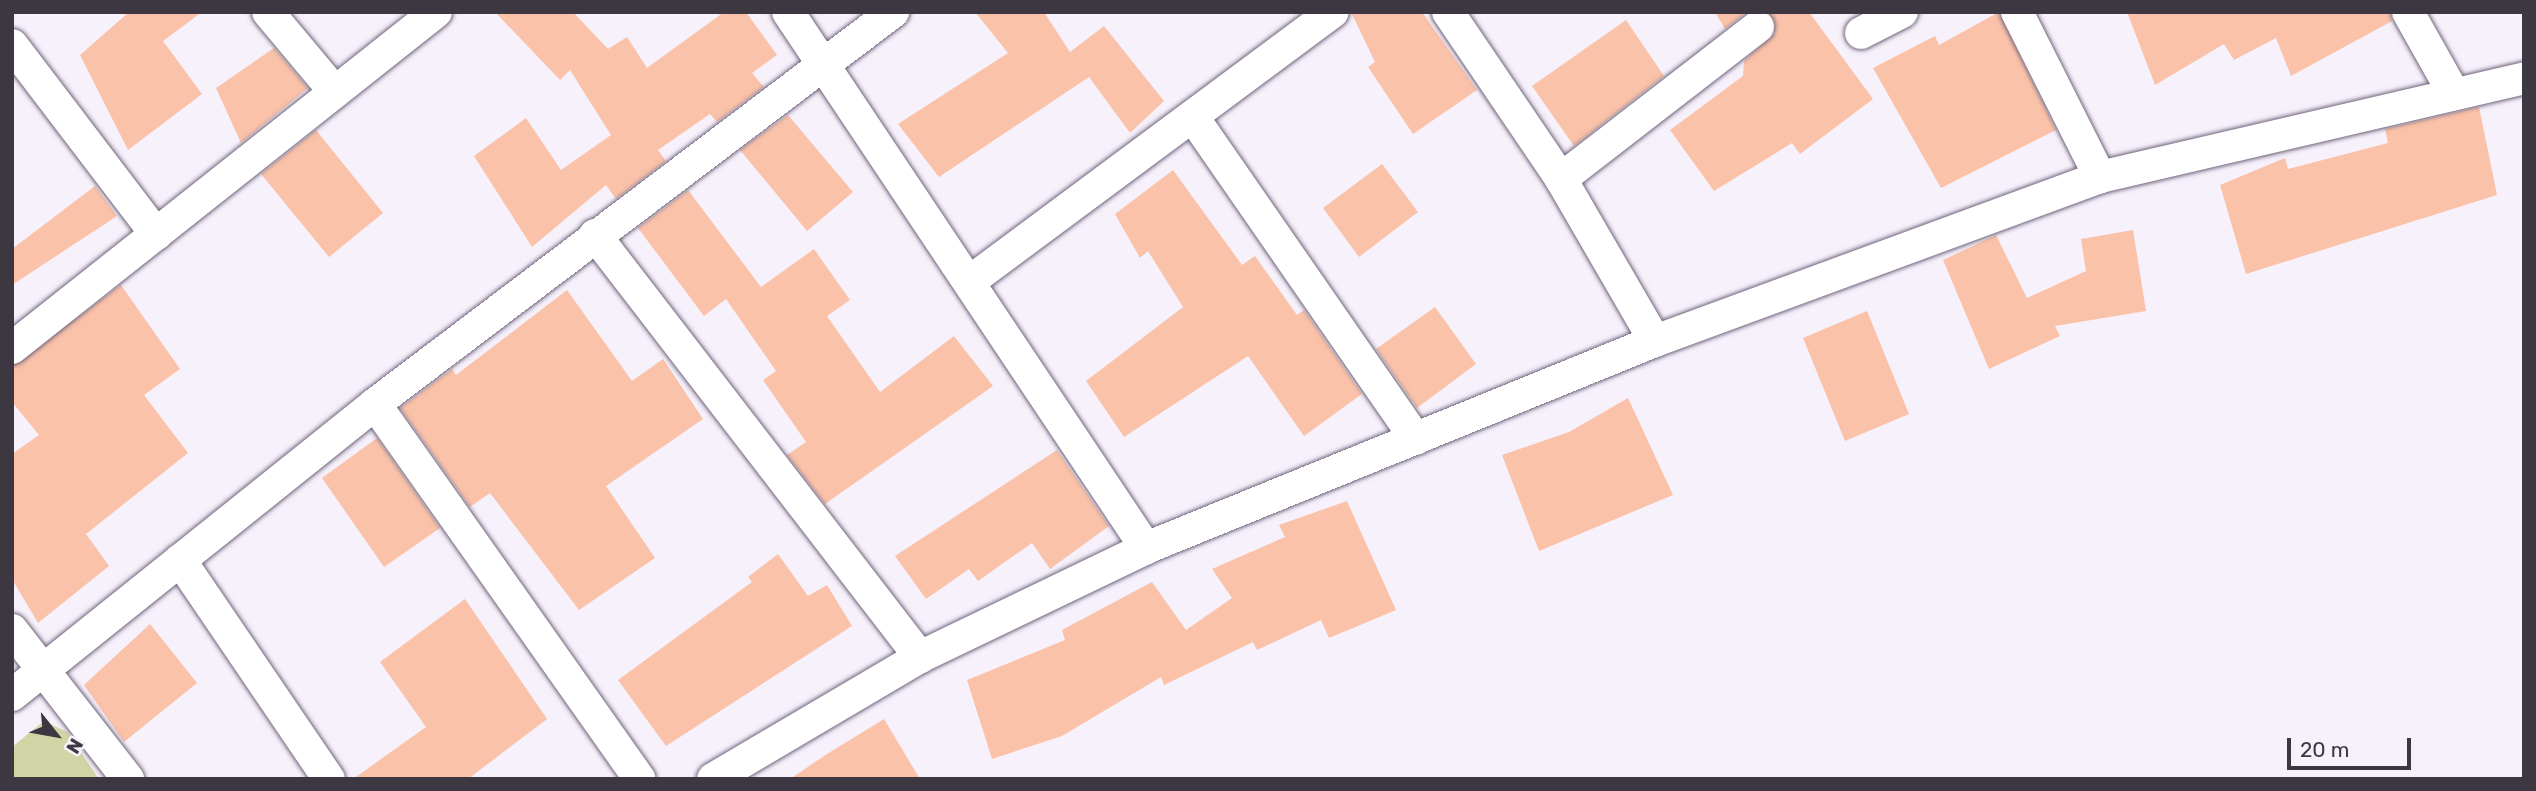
<!DOCTYPE html>
<html>
<head>
<meta charset="utf-8">
<style>
	body { margin:0 }
	#map { position:relative; width:2536px; height:791px; overflow:hidden; background:#f7f1fc; font-family:Rubik,sans-serif }
	div>[style] { position:absolute }
	[style*='--x'] { left:calc(var(--x)*1px); top:calc(var(--y)*1px); width:calc(var(--w)*1px); rotate:calc(var(--a)*1deg) }
	.green>* { inset:0; background:#d1d5a6 }
	.building>* { inset:0; background:#fac2a9 }
	.roads { filter:drop-shadow(0 0 2px #70647c) drop-shadow(0 0 2px #70647c) }
	.street>* { height:32px; margin:-16px; padding:0 16px; transform-origin:16px; border-radius:16px; background:#fff }
	span { translate:-50% -50%; white-space:nowrap; text-align:center; line-height:1.15; -webkit-text-stroke:5px #f7f1fc; paint-order:stroke }
	.frame { position:absolute; inset:0; border:14px solid #3c3741; pointer-events:none }
	.north { position:absolute; left:21px; top:700px; width:70px; height:70px; -webkit-text-stroke:5px #f7f1fc; paint-order:stroke; rotate:121deg; font-size:19px; font-weight:700; line-height:28px; text-align:center; color:#3c3741 }
	.north::after { content:''; display:block; margin:auto; width:24px; height:32px; background:#3c3741; clip-path:polygon(50% 0,100% 100%,50% 72%,0 100%) }
	.scale { position:absolute; left:2287px; top:738px; width:124px; height:32px; box-sizing:border-box; border:4px solid #3c3741; border-top:0; padding-left:9px; font-size:21px; line-height:24px; white-space:nowrap; color:#3c3741; -webkit-text-stroke:5px #f7f1fc; paint-order:stroke }
</style>
</head>
<body>
<div id="map">
	<div class="green">
		<div style="clip-path:polygon(44px 721px,67px 732px,99px 779px,12px 779px,12px 747px)"></div>
	</div>
	<div class="building">
		<div style="clip-path:polygon(129px 12px,202px 12px,163px 41px,202px 94px,128px 150px,80px 55px)"></div>
		<div style="clip-path:polygon(495px 12px,573px 12px,608px 49px,627px 37px,647px 68px,724px 12px,746px 12px,777px 55px,752px 73px,764px 87px,717px 122px,710px 114px,658px 150px,666px 161px,616px 199px,606px 185px,532px 247px,474px 156px,526px 118px,561px 170px,611px 135px,570px 70px,560px 80px)"></div>
		<div style="clip-path:polygon(975px 12px,1044px 12px,1070px 52px,1104px 26px,1164px 101px,1130px 133px,1089px 77px,939px 177px,898px 124px,1008px 53px)"></div>
		<div style="clip-path:polygon(1351px 12px,1422px 12px,1477px 90px,1413px 134px,1368px 67px,1375px 62px)"></div>
		<div style="clip-path:polygon(1715px 12px,1747px 12px,1725px 29px)"></div>
		<div style="clip-path:polygon(1768px 12px,1809px 12px,1873px 99px,1800px 154px,1792px 143px,1714px 191px,1670px 130px,1743px 76px,1744px 61px,1775px 33px)"></div>
		<div style="clip-path:polygon(1999px 12px,2056px 130px,1941px 188px,1873px 68px,1935px 36px,1939px 45px)"></div>
		<div style="clip-path:polygon(2127px 12px,2390px 12px,2392px 21px,2291px 76px,2276px 38px,2234px 60px,2224px 44px,2155px 85px)"></div>
		<div style="clip-path:polygon(1626px 20px,1664px 76px,1574px 146px,1532px 86px)"></div>
		<div style="clip-path:polygon(274px 48px,308px 88px,241px 143px,216px 88px)"></div>
		<div style="clip-path:polygon(2479px 107px,2497px 195px,2246px 274px,2220px 185px,2285px 158px,2288px 169px,2388px 143px,2385px 129px)"></div>
		<div style="clip-path:polygon(788px 115px,853px 192px,807px 231px,740px 150px)"></div>
		<div style="clip-path:polygon(316px 130px,383px 213px,329px 257px,261px 174px)"></div>
		<div style="clip-path:polygon(1382px 164px,1418px 212px,1359px 257px,1323px 208px)"></div>
		<div style="clip-path:polygon(1173px 170px,1242px 265px,1255px 256px,1297px 315px,1304px 310px,1362px 394px,1304px 436px,1248px 356px,1124px 437px,1086px 381px,1183px 307px,1148px 251px,1140px 258px,1115px 214px)"></div>
		<div style="clip-path:polygon(95px 186px,117px 216px,12px 285px,12px 249px)"></div>
		<div style="clip-path:polygon(688px 190px,761px 287px,814px 249px,850px 300px,827px 316px,880px 392px,954px 336px,993px 386px,825px 504px,787px 455px,806px 442px,763px 380px,776px 371px,726px 299px,704px 316px,638px 228px)"></div>
		<div style="clip-path:polygon(2133px 230px,2146px 311px,2055px 326px,2060px 336px,1989px 369px,1943px 260px,1996px 235px,2027px 298px,2086px 271px,2081px 239px)"></div>
		<div style="clip-path:polygon(121px 285px,180px 369px,144px 395px,188px 453px,86px 534px,109px 566px,38px 623px,12px 579px,12px 454px,39px 435px,12px 402px,12px 366px)"></div>
		<div style="clip-path:polygon(567px 290px,632px 381px,663px 359px,703px 419px,606px 486px,655px 558px,579px 610px,490px 493px,470px 507px,400px 408px,452px 369px,456px 375px)"></div>
		<div style="clip-path:polygon(1435px 307px,1476px 364px,1417px 408px,1376px 349px)"></div>
		<div style="clip-path:polygon(1867px 311px,1909px 414px,1845px 441px,1803px 338px)"></div>
		<div style="clip-path:polygon(1628px 398px,1673px 495px,1539px 551px,1502px 455px,1569px 432px)"></div>
		<div style="clip-path:polygon(377px 438px,440px 528px,384px 567px,322px 478px)"></div>
		<div style="clip-path:polygon(1057px 450px,1109px 526px,1050px 569px,1032px 543px,978px 581px,969px 569px,926px 599px,895px 556px)"></div>
		<div style="clip-path:polygon(1347px 501px,1396px 610px,1329px 638px,1321px 620px,1257px 650px,1253px 642px,1164px 685px,1161px 677px,1062px 736px,992px 759px,967px 680px,1065px 640px,1062px 630px,1152px 582px,1186px 630px,1232px 598px,1212px 569px,1285px 537px,1279px 525px)"></div>
		<div style="clip-path:polygon(778px 554px,808px 596px,827px 585px,852px 626px,666px 746px,618px 680px,752px 582px,748px 577px)"></div>
		<div style="clip-path:polygon(465px 599px,547px 719px,468px 779px,353px 779px,426px 727px,380px 662px)"></div>
		<div style="clip-path:polygon(150px 624px,197px 683px,124px 742px,84px 685px)"></div>
		<div style="clip-path:polygon(884px 719px,920px 779px,790px 779px,827px 754px)"></div>
	</div>
	<div class="roads">
		<div class="street">
			<div style="--x:268;--y:12;--w:104;--a:50.1"></div>
			<div style="--x:788;--y:12;--w:645;--a:56.26"></div>
			<div style="--x:1448;--y:12;--w:202;--a:55.9"></div>
			<div style="--x:1561;--y:179;--w:187;--a:59.9"></div>
			<div style="--x:2017;--y:12;--w:185;--a:63.3"></div>
			<div style="--x:2408;--y:12;--w:94;--a:60.7"></div>
			<div style="--x:1861;--y:33;--w:46;--a:-27.1"></div>
			<div style="--x:12;--y:45;--w:238;--a:52.7"></div>
			<div style="--x:1195;--y:120;--w:388;--a:55.3"></div>
			<div style="--x:1561;--y:179;--w:249;--a:-37.7"></div>
			<div style="--x:595;--y:235;--w:533;--a:52.4"></div>
			<div style="--x:969;--y:282;--w:453;--a:-36.6"></div>
			<div style="--x:12;--y:348;--w:541;--a:-38.4"></div>
			<div style="--x:375;--y:404;--w:459;--a:54.8"></div>
			<div style="--x:180;--y:560;--w:265;--a:55.8"></div>
			<div style="--x:12;--y:630;--w:189;--a:52.1"></div>
			<div style="--x:12;--y:695;--w:465;--a:-38.7"></div>
			<div style="--x:375;--y:404;--w:650;--a:-37.12"></div>
			<div style="--x:713;--y:779;--w:240;--a:-30.5"></div>
			<div style="--x:920;--y:657;--w:251;--a:-25.7"></div>
			<div style="--x:1146;--y:548;--w:549;--a:-22.13"></div>
			<div style="--x:1655;--y:341;--w:474;--a:-20.2"></div>
			<div style="--x:2100;--y:177;--w:435;--a:-13.1"></div>
		</div>
	</div>
	<div class="frame"></div>
	<div class="north">N</div>
	<div class="scale">20 m</div>
</div>
</body>
</html>
